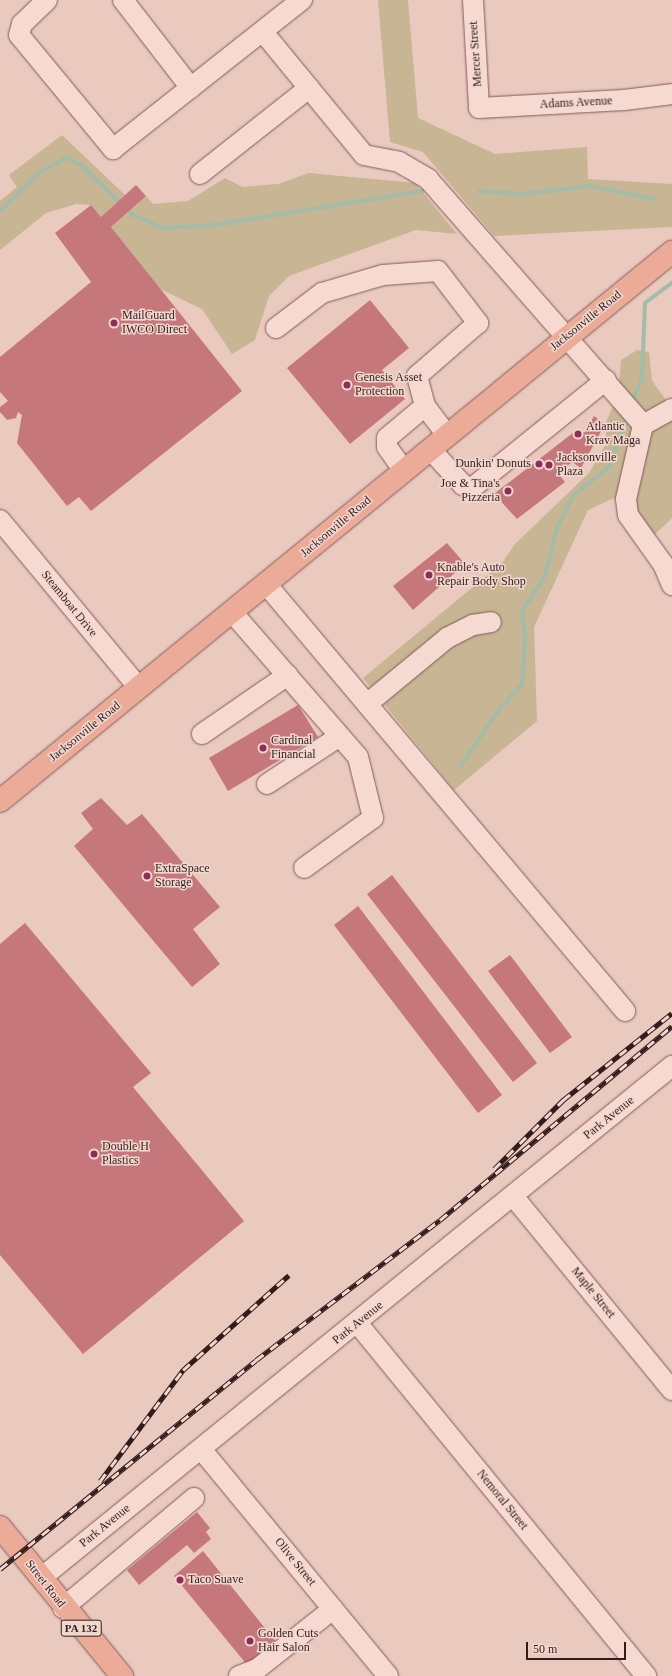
<!DOCTYPE html>
<html>
<head>
<meta charset="utf-8">
<style>
	body { margin:0 }
	#map { position:relative; width:672px; height:1676px; overflow:hidden; background:#eac9bf; font-family:Georgia,serif }
	div>[style] { position:absolute }
	[style*='--x'] { left:calc(var(--x)*1px); top:calc(var(--y)*1px); width:calc(var(--w)*1px); rotate:calc(var(--a)*1deg) }
	.green>* { inset:0; background:#c7b594 }
	.stream>* { height:4px; margin:-2px; padding:0 2px; transform-origin:2px; border-radius:2px; background:#a2bca8 }
	.building>* { inset:0; background:#c6777c }
	.roads { filter:drop-shadow(0 0 1px #825b59) drop-shadow(0 0 1px #825b59) }
	.minor>* { height:20px; margin:-10px; padding:0 10px; transform-origin:10px; border-radius:10px; background:#f6dad1 }
	.major>* { height:22px; margin:-11px; padding:0 11px; transform-origin:11px; border-radius:11px; background:#ecaa98 }
	.rail>* { height:4.5px; margin-top:-2.25px; transform-origin:0; background:repeating-linear-gradient(90deg,#f2d7ce 0 9px,#321c1c 0 18px); box-sizing:border-box; border-block:1px solid #321c1c }
	.dots>* { width:11px; height:11px; translate:-50% -50%; box-sizing:border-box; border:2px solid #f2d7ce; border-radius:50% }
	span { translate:-50% -50%; white-space:nowrap; text-align:center; line-height:1.15; -webkit-text-stroke:3px #f2d7ce; paint-order:stroke }
	.shield-label span { padding:1px 3px; background:#f2d7ce; border:1px solid; border-radius:3px; -webkit-text-stroke-width:0 }
	.shield-label { font-size:11px; color:#321c1c; font-weight:700 }
	.street-label { font-size:12px; color:#321c1c }
	.poi-label { font-size:12px; color:#321c1c }
	.left { translate:0 -50%; text-align:left }
	.right { translate:-100% -50%; text-align:right }
	.scale { position:absolute; left:526px; top:1642px; width:100px; height:18px; box-sizing:border-box; border:2px solid #321c1c; border-top:0; padding-left:5px; font-size:12px; line-height:14px; white-space:nowrap; color:#321c1c; -webkit-text-stroke:3px #f2d7ce; paint-order:stroke }
</style>
</head>
<body>
<div id="map">
	<div class="green">
		<div style="clip-path:polygon(378px 0,408px 0,418px 118px,495px 154px,587px 147px,588px 179px,672px 184px,672px 227px,494px 236px,423px 152px,390px 142px)"></div>
		<div style="clip-path:polygon(62px 135px,125px 195px,101px 217px,91px 205px,76px 204px,46px 213px,0 250px,0 201px,17px 187px,9px 175px)"></div>
		<div style="clip-path:polygon(309px 173px,415px 183px,457px 234px,416px 230px,289px 276px,269px 296px,255px 340px,232px 354px,202px 309px,160px 289px,111px 227px,146px 196px,153px 204px,188px 201px,225px 178px,243px 187px,278px 184px)"></div>
		<div style="clip-path:polygon(637px 350px,649px 352px,652px 381px,672px 408px,672px 518px,651px 538px,614px 498px,588px 510px,534px 627px,537px 721px,454px 790px,363px 678px,502px 563px,515px 544px,589px 473px,606px 444px,606px 422px,618px 395px,621px 360px)"></div>
	</div>
	<div class="stream">
		<div style="--x:479;--y:191;--w:43;--a:4"></div>
		<div style="--x:522;--y:194;--w:69;--a:-6.6"></div>
		<div style="--x:591;--y:186;--w:64;--a:11.7"></div>
		<div style="--x:0;--y:211;--w:54;--a:-44.3"></div>
		<div style="--x:39;--y:173;--w:30;--a:-30"></div>
		<div style="--x:65;--y:158;--w:16;--a:22"></div>
		<div style="--x:80;--y:164;--w:74;--a:43.9"></div>
		<div style="--x:133;--y:215;--w:34;--a:23"></div>
		<div style="--x:164;--y:228;--w:50;--a:-3.4"></div>
		<div style="--x:214;--y:225;--w:211;--a:-9.3"></div>
		<div style="--x:632;--y:403;--w:28;--a:-69"></div>
		<div style="--x:642;--y:377;--w:74;--a:-87.7"></div>
		<div style="--x:645;--y:303;--w:34;--a:-37"></div>
		<div style="--x:461;--y:765;--w:68;--a:-55.8"></div>
		<div style="--x:499;--y:709;--w:34;--a:-47"></div>
		<div style="--x:522;--y:684;--w:45;--a:-86.2"></div>
		<div style="--x:525;--y:639;--w:27;--a:-96"></div>
		<div style="--x:522;--y:612;--w:44;--a:-58.1"></div>
		<div style="--x:545;--y:575;--w:49;--a:-75.7"></div>
		<div style="--x:557;--y:528;--w:37;--a:-63"></div>
		<div style="--x:574;--y:495;--w:45;--a:-38.7"></div>
		<div style="--x:609;--y:467;--w:53;--a:-70.2"></div>
	</div>
	<div class="building">
		<div style="clip-path:polygon(136px 185px,146px 196px,111px 227px,242px 391px,91px 511px,79px 497px,67px 506px,17px 443px,22px 415px,18px 412px,16px 418px,7px 420px,0 412px,0 407px,8px 401px,0 392px,0 357px,91px 282px,55px 233px,91px 205px,101px 217px)"></div>
		<div style="clip-path:polygon(370px 300px,409px 348px,382px 370px,405px 399px,350px 444px,287px 368px)"></div>
		<div style="clip-path:polygon(594px 416px,605px 424px,581px 468px,572px 462px,558px 473px,565px 482px,517px 519px,494px 494px,578px 429px,584px 433px)"></div>
		<div style="clip-path:polygon(447px 543px,465px 564px,413px 610px,393px 586px)"></div>
		<div style="clip-path:polygon(298px 705px,318px 737px,228px 791px,209px 758px)"></div>
		<div style="clip-path:polygon(101px 798px,127px 825px,142px 814px,220px 907px,193px 929px,220px 964px,192px 987px,74px 846px,93px 829px,81px 813px)"></div>
		<div style="clip-path:polygon(392px 875px,537px 1063px,513px 1082px,367px 894px)"></div>
		<div style="clip-path:polygon(358px 906px,502px 1095px,478px 1113px,334px 925px)"></div>
		<div style="clip-path:polygon(25px 923px,151px 1073px,133px 1087px,244px 1221px,83px 1354px,0 1255px,0 944px)"></div>
		<div style="clip-path:polygon(510px 955px,572px 1037px,550px 1053px,488px 971px)"></div>
		<div style="clip-path:polygon(197px 1512px,210px 1528px,206px 1532px,211px 1539px,194px 1553px,187px 1545px,139px 1585px,127px 1570px)"></div>
		<div style="clip-path:polygon(203px 1551px,276px 1642px,248px 1666px,174px 1576px)"></div>
	</div>
	<div class="roads">
		<div class="minor">
			<div style="--x:47;--y:0;--w:35;--a:136"></div>
			<div style="--x:22;--y:24;--w:11;--a:105"></div>
			<div style="--x:19;--y:35;--w:148;--a:50.5"></div>
			<div style="--x:113;--y:149;--w:241;--a:-38.3"></div>
			<div style="--x:123;--y:0;--w:111;--a:52.3"></div>
			<div style="--x:473;--y:0;--w:108;--a:86.8"></div>
			<div style="--x:479;--y:108;--w:145;--a:-3.2"></div>
			<div style="--x:624;--y:100;--w:48;--a:-7.1"></div>
			<div style="--x:263;--y:32;--w:159;--a:50.6"></div>
			<div style="--x:364;--y:155;--w:36;--a:11"></div>
			<div style="--x:399;--y:162;--w:34;--a:30"></div>
			<div style="--x:428;--y:179;--w:327;--a:48.8"></div>
			<div style="--x:643;--y:425;--w:33;--a:-29"></div>
			<div style="--x:200;--y:174;--w:139;--a:-38.3"></div>
			<div style="--x:276;--y:328;--w:58;--a:-37.3"></div>
			<div style="--x:322;--y:293;--w:64;--a:-16.4"></div>
			<div style="--x:383;--y:275;--w:55;--a:-4.2"></div>
			<div style="--x:438;--y:271;--w:66;--a:52.4"></div>
			<div style="--x:478;--y:323;--w:81;--a:139"></div>
			<div style="--x:417;--y:376;--w:31;--a:75"></div>
			<div style="--x:425;--y:406;--w:36;--a:53"></div>
			<div style="--x:643;--y:425;--w:76;--a:102.9"></div>
			<div style="--x:626;--y:499;--w:16;--a:83"></div>
			<div style="--x:628;--y:515;--w:60;--a:54.5"></div>
			<div style="--x:663;--y:564;--w:23;--a:67"></div>
			<div style="--x:430;--y:449;--w:49;--a:47.5"></div>
			<div style="--x:463;--y:485;--w:9;--a:18"></div>
			<div style="--x:472;--y:488;--w:172;--a:-38.9"></div>
			<div style="--x:404;--y:471;--w:29;--a:-125"></div>
			<div style="--x:387;--y:447;--w:9;--a:-90"></div>
			<div style="--x:387;--y:438;--w:50;--a:-40.1"></div>
			<div style="--x:0;--y:520;--w:218;--a:50.4"></div>
			<div style="--x:266;--y:584;--w:558;--a:49.94"></div>
			<div style="--x:232;--y:612;--w:192;--a:49"></div>
			<div style="--x:358;--y:757;--w:63;--a:76.2"></div>
			<div style="--x:373;--y:818;--w:85;--a:144.1"></div>
			<div style="--x:367;--y:704;--w:104;--a:-39.5"></div>
			<div style="--x:447;--y:638;--w:29;--a:-27"></div>
			<div style="--x:473;--y:625;--w:18;--a:-9"></div>
			<div style="--x:202;--y:734;--w:104;--a:-34.5"></div>
			<div style="--x:267;--y:784;--w:87;--a:-33.3"></div>
			<div style="--x:513;--y:1196;--w:251;--a:50.7"></div>
			<div style="--x:358;--y:1324;--w:455;--a:50.7"></div>
			<div style="--x:201;--y:1449;--w:294;--a:50.5"></div>
			<div style="--x:41;--y:1578;--w:813;--a:-39.06"></div>
			<div style="--x:63;--y:1608;--w:171;--a:-40"></div>
			<div style="--x:239;--y:1676;--w:19;--a:-21"></div>
			<div style="--x:257;--y:1669;--w:97;--a:-38.3"></div>
		</div>
		<div class="major">
			<div style="--x:0;--y:801;--w:868;--a:-39.25"></div>
			<div style="--x:0;--y:1527;--w:193;--a:50.7"></div>
		</div>
	</div>
	<div class="rail">
		<div style="--x:494;--y:1169;--w:98;--a:-45"></div>
		<div style="--x:563;--y:1100;--w:139;--a:-38.6"></div>
		<div style="--x:100;--y:1481;--w:139;--a:-53.2"></div>
		<div style="--x:183;--y:1370;--w:142;--a:-41.9"></div>
		<div style="--x:0;--y:1569;--w:330;--a:-39.2"></div>
		<div style="--x:256;--y:1360;--w:231;--a:-37.3"></div>
		<div style="--x:440;--y:1220;--w:302;--a:-39.9"></div>
	</div>
	<div class="dots">
		<div style="left:114px;top:323px;background:#8c2d5b"></div>
		<div style="left:347px;top:385px;background:#8c2d5b"></div>
		<div style="left:578px;top:434px;background:#8c2d5b"></div>
		<div style="left:539px;top:464px;background:#8c2d5b"></div>
		<div style="left:549px;top:465px;background:#8c2d5b"></div>
		<div style="left:508px;top:491px;background:#8c2d5b"></div>
		<div style="left:429px;top:575px;background:#8c2d5b"></div>
		<div style="left:263px;top:748px;background:#8c2d5b"></div>
		<div style="left:147px;top:876px;background:#8c2d5b"></div>
		<div style="left:94px;top:1154px;background:#8c2d5b"></div>
		<div style="left:180px;top:1580px;background:#8c2d5b"></div>
		<div style="left:250px;top:1641px;background:#8c2d5b"></div>
	</div>
	<div class="shield-label">
		<span style="left:81px;top:1628px">PA 132</span>
	</div>
	<div class="street-label">
		<span style="left:476px;top:54px;rotate:-94deg">Mercer Street</span>
		<span style="left:576px;top:103px;rotate:-3deg">Adams Avenue</span>
		<span style="left:586px;top:321px;rotate:-39deg">Jacksonville Road</span>
		<span style="left:336px;top:527px;rotate:-40deg">Jacksonville Road</span>
		<span style="left:69px;top:604px;rotate:51deg">Steamboat Drive</span>
		<span style="left:85px;top:732px;rotate:-39deg">Jacksonville Road</span>
		<span style="left:609px;top:1118px;rotate:-39deg">Park Avenue</span>
		<span style="left:593px;top:1293px;rotate:51deg">Maple Street</span>
		<span style="left:358px;top:1323px;rotate:-39deg">Park Avenue</span>
		<span style="left:502px;top:1500px;rotate:51deg">Nemoral Street</span>
		<span style="left:105px;top:1526px;rotate:-39deg">Park Avenue</span>
		<span style="left:295px;top:1562px;rotate:51deg">Olive Street</span>
		<span style="left:45px;top:1584px;rotate:52deg">Street Road</span>
	</div>
	<div class="poi-label">
		<span class="left" style="left:122px;top:323px">MailGuard<br>IWCO Direct</span>
		<span class="left" style="left:355px;top:385px">Genesis Asset<br>Protection</span>
		<span class="left" style="left:586px;top:434px">Atlantic<br>Krav Maga</span>
		<span class="left" style="left:557px;top:465px">Jacksonville<br>Plaza</span>
		<span class="right" style="left:531px;top:464px">Dunkin' Donuts</span>
		<span class="right" style="left:500px;top:491px">Joe &amp; Tina's<br>Pizzeria</span>
		<span class="left" style="left:437px;top:575px">Knable's Auto<br>Repair Body Shop</span>
		<span class="left" style="left:271px;top:748px">Cardinal<br>Financial</span>
		<span class="left" style="left:155px;top:876px">ExtraSpace<br>Storage</span>
		<span class="left" style="left:102px;top:1154px">Double H<br>Plastics</span>
		<span class="left" style="left:188px;top:1580px">Taco Suave</span>
		<span class="left" style="left:258px;top:1641px">Golden Cuts<br>Hair Salon</span>
	</div>
	<div class="scale">50 m</div>
</div>
</body>
</html>
